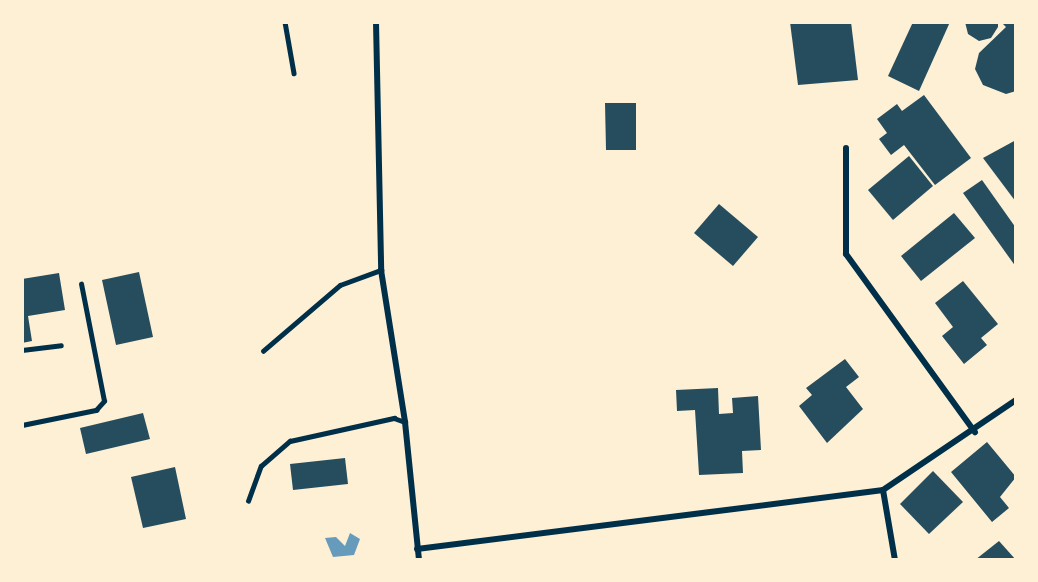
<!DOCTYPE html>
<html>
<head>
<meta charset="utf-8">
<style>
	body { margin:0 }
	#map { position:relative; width:1038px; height:582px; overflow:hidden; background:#fdf0d5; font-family:"Nunito Sans",sans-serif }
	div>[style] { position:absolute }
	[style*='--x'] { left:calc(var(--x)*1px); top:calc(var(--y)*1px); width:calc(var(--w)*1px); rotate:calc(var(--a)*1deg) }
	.water>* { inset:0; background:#669bbc }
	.building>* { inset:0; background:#264d5e }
	.service>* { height:4.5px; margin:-2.25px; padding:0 2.25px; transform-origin:2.25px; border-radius:2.25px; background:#003049 }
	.minor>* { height:6px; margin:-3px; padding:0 3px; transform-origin:3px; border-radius:3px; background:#003049 }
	span { translate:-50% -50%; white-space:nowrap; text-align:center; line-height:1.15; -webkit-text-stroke:4.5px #fdf0d5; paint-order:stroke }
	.frame { position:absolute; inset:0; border:24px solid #fdf0d5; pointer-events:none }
</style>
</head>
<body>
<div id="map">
	<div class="water">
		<div style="clip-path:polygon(350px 533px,360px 539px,354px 555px,333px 557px,325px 538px,336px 537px,345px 546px)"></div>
	</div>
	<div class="building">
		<div style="clip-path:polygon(790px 22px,851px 22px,858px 80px,798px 85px)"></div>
		<div style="clip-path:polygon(913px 22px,950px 22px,919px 91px,888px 76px)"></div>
		<div style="clip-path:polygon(965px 22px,998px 22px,998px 27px,991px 38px,979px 41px,968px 34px)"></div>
		<div style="clip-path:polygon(1001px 22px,1016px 22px,1016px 91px,1006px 94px,983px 85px,975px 69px,979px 53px,1006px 27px)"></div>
		<div style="clip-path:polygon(924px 95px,971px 158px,935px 185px,904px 145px,891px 155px,879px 139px,887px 133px,877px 119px,897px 104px,902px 111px)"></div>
		<div style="clip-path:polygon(605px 103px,636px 103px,636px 150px,606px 150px)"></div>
		<div style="clip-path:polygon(1016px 140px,1016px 202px,983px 158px)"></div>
		<div style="clip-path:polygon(909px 156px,933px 186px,893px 220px,868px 190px)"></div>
		<div style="clip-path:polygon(982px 180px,1016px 228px,1016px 267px,963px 193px)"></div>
		<div style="clip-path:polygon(719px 204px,758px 237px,733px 266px,694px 233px)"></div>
		<div style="clip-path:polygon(954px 213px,975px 238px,921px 281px,901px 256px)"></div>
		<div style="clip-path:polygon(139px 272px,153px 337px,116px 345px,102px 280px)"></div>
		<div style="clip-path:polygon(59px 273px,65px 310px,28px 316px,32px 341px,22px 343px,22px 279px)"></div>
		<div style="clip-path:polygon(963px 281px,998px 324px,981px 338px,987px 345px,964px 364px,942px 336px,953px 327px,935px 303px)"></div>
		<div style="clip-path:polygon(845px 359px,859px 377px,846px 387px,863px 409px,827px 443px,799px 406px,812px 395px,806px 388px)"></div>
		<div style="clip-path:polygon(718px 388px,719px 414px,733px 413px,732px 398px,758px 396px,761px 450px,742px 451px,743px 473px,699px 475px,695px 410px,677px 411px,676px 390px)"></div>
		<div style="clip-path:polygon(143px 413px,150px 439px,86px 454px,80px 428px)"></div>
		<div style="clip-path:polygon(987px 442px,1016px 477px,1000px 497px,1009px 508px,992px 522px,951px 472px)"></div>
		<div style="clip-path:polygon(345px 458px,348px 484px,293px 490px,290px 464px)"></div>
		<div style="clip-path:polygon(175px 467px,186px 519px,143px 528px,131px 477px)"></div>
		<div style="clip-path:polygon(933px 471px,963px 502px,929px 534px,900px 504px)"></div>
		<div style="clip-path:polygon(999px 541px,1016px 560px,975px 560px)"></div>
	</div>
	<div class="service">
		<div style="--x:285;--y:22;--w:52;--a:80"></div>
		<div style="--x:22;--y:350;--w:39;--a:-7"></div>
		<div style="--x:263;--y:351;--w:101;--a:-40.6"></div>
		<div style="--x:340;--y:285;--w:44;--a:-20.1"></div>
		<div style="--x:22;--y:425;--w:76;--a:-11.5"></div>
		<div style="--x:96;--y:410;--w:12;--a:-48"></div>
		<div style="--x:104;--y:401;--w:119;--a:-101.1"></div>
		<div style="--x:248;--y:501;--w:37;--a:-70"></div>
		<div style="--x:261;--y:466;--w:38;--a:-41"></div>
		<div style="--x:290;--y:441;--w:107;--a:-12.5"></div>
		<div style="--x:394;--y:418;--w:12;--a:20"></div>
	</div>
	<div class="minor">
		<div style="--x:376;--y:22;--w:248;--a:88.8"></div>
		<div style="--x:381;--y:270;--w:154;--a:81"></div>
		<div style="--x:405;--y:422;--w:139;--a:84.2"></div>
		<div style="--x:846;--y:148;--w:106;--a:90"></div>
		<div style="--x:846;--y:254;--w:220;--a:54.1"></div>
		<div style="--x:883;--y:490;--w:71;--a:80.3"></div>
		<div style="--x:417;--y:549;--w:470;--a:-7.2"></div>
		<div style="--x:883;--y:490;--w:161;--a:-34.1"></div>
	</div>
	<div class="frame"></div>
</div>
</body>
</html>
